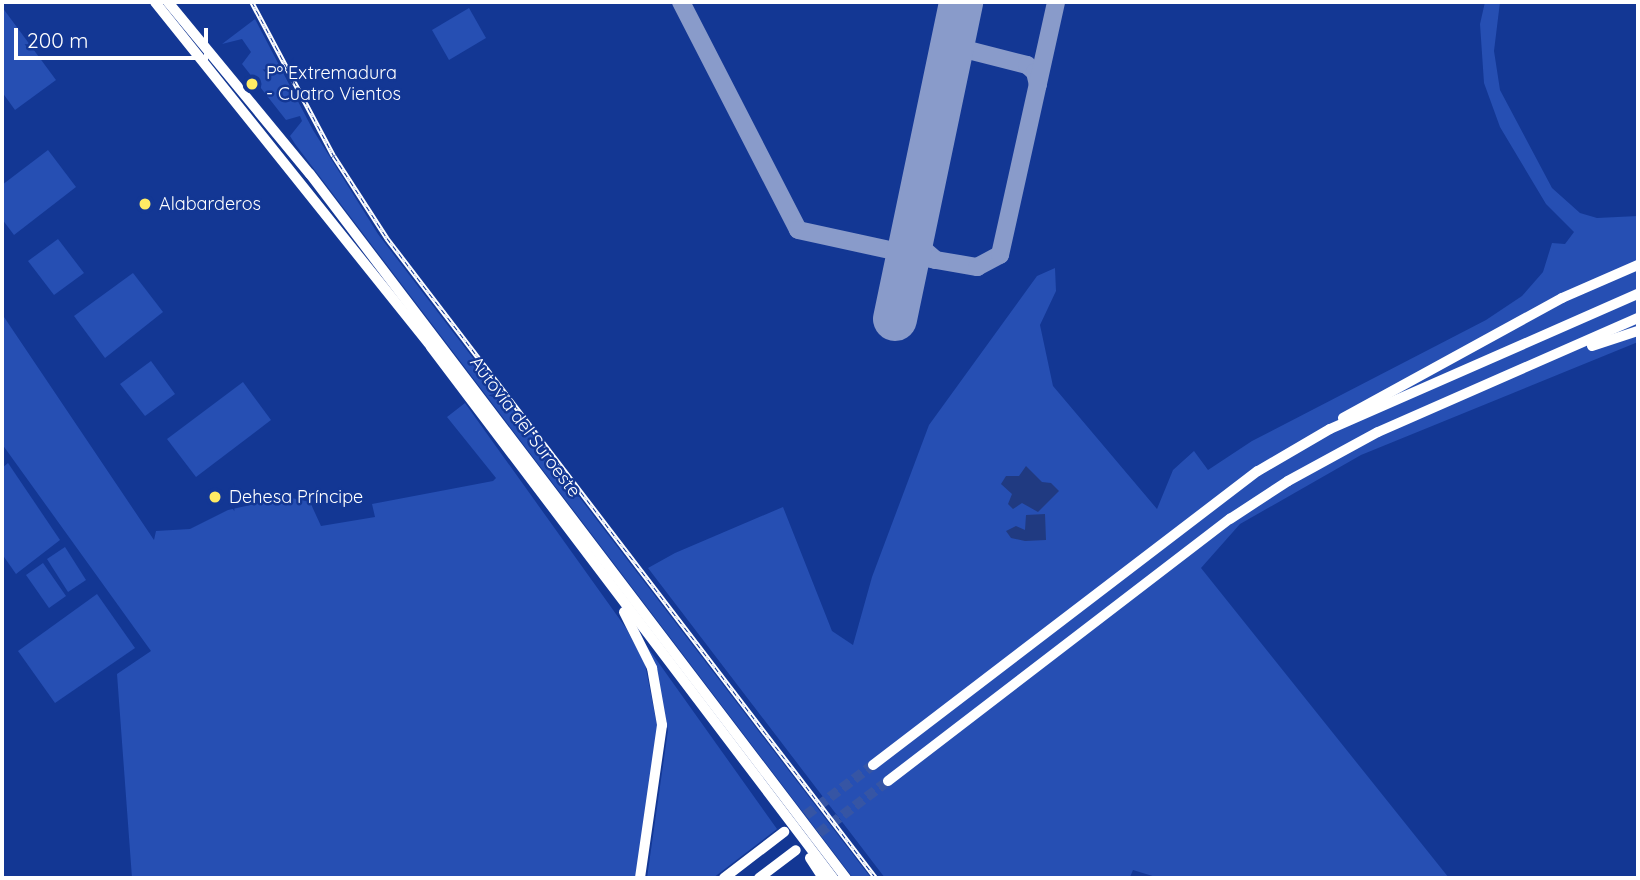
<!DOCTYPE html>
<html>
<head>
<meta charset="utf-8">
<style>
	body { margin:0 }
	#map { position:relative; width:1640px; height:880px; overflow:hidden; background:#133794; font-family:Quicksand,sans-serif }
	div>[style] { position:absolute }
	[style*='--x'] { left:calc(var(--x)*1px); top:calc(var(--y)*1px); width:calc(var(--w)*1px); rotate:calc(var(--a)*1deg) }
	.green>* { inset:0; background:#264fb3 }
	.water>* { inset:0; background:#203a81 }
	.taxiway>* { height:18px; margin:-9px; padding:0 9px; transform-origin:9px; border-radius:9px; background:#899bca }
	.runway>* { height:44px; margin:-22px; padding:0 22px; transform-origin:22px; border-radius:22px; background:#899bca }
	.highway-tunnel>* { height:10px; margin-top:-5px; transform-origin:0; background:repeating-linear-gradient(90deg,#3655a4 0 10px,transparent 0 15px) }
	.highway>* { height:10px; margin:-5px; padding:0 5px; transform-origin:5px; border-radius:5px; background:#fff }
	.rail>* { height:4.5px; margin-top:-2.25px; transform-origin:0; background:repeating-linear-gradient(90deg,#133794 0 5px,#fff 0 10px); box-sizing:border-box; border-block:2px solid #fff }
	.dots>* { width:19px; height:19px; translate:-50% -50%; box-sizing:border-box; border:4px solid #133794; border-radius:50% }
	span { translate:-50% -50%; white-space:nowrap; text-align:center; line-height:1.15; -webkit-text-stroke:5px #133794; paint-order:stroke }
	.poi-label { font-size:18px; color:#fff }
	.left { translate:0 -50%; text-align:left }
	.street-label { font-size:18px; color:#fff }
	.frame { position:absolute; inset:0; border:4px solid #fff; pointer-events:none }
	.scale { position:absolute; left:14px; top:28px; width:194px; height:32px; box-sizing:border-box; border:4px solid #fff; border-top:0; padding-left:9px; font-size:21px; line-height:24px; white-space:nowrap; color:#fff; -webkit-text-stroke:5px #133794; paint-order:stroke }
</style>
</head>
<body>
<div id="map">
	<div class="green">
		<div style="clip-path:polygon(1485px 2px,1500px 2px,1494px 51px,1500px 90px,1552px 188px,1580px 213px,1597px 218px,1638px 216px,1638px 342px,1361px 455px,1240px 524px,1201px 568px,1449px 878px,1159px 878px,1133px 870px,1130px 877px,1134px 878px,885px 878px,648px 568px,675px 553px,783px 507px,832px 631px,853px 645px,872px 577px,929px 425px,1037px 276px,1055px 268px,1056px 291px,1040px 325px,1053px 386px,1157px 509px,1173px 470px,1194px 451px,1208px 470px,1252px 441px,1486px 320px,1522px 296px,1543px 272px,1552px 243px,1565px 244px,1574px 232px,1546px 204px,1500px 127px,1484px 83px,1480px 24px)"></div>
		<div style="clip-path:polygon(2px 7px,56px 80px,15px 110px,2px 92px)"></div>
		<div style="clip-path:polygon(469px 8px,486px 38px,449px 60px,432px 30px)"></div>
		<div style="clip-path:polygon(255px 19px,313px 130px,378px 234px,871px 878px,853px 878px,295px 144px,290px 136px,302px 121px,300px 116px,286px 120px,242px 64px,251px 52px,242px 39px,222px 44px)"></div>
		<div style="clip-path:polygon(48px 150px,76px 187px,14px 235px,2px 219px,2px 185px)"></div>
		<div style="clip-path:polygon(58px 239px,84px 273px,54px 295px,28px 261px)"></div>
		<div style="clip-path:polygon(133px 273px,163px 312px,105px 358px,74px 316px)"></div>
		<div style="clip-path:polygon(2px 314px,154px 540px,156px 531px,190px 529px,228px 510px,287px 497px,310px 502px,321px 526px,375px 517px,372px 504px,493px 481px,496px 478px,447px 417px,465px 403px,626px 628px,645px 664px,658px 730px,636px 878px,132px 878px,117px 674px,151px 651px,2px 444px)"></div>
		<div style="clip-path:polygon(151px 361px,175px 394px,145px 416px,120px 384px)"></div>
		<div style="clip-path:polygon(243px 382px,271px 420px,196px 477px,167px 439px)"></div>
		<div style="clip-path:polygon(8px 463px,60px 540px,16px 574px,2px 554px,2px 468px)"></div>
		<div style="clip-path:polygon(65px 547px,86px 580px,68px 592px,47px 559px)"></div>
		<div style="clip-path:polygon(43px 563px,66px 596px,49px 608px,26px 575px)"></div>
		<div style="clip-path:polygon(97px 594px,135px 648px,55px 703px,18px 651px)"></div>
		<div style="clip-path:polygon(636px 631px,777px 829px,713px 878px,647px 878px,668px 730px,655px 666px)"></div>
	</div>
	<div class="water">
		<div style="clip-path:polygon(1026px 466px,1042px 482px,1051px 483px,1059px 491px,1038px 512px,1022px 503px,1013px 509px,1008px 504px,1012px 494px,1001px 484px,1006px 476px,1019px 476px)"></div>
		<div style="clip-path:polygon(1045px 514px,1046px 540px,1025px 541px,1011px 538px,1006px 531px,1016px 526px,1025px 530px,1026px 515px)"></div>
	</div>
	<div class="taxiway">
		<div style="--x:681;--y:2;--w:256;--a:62.8"></div>
		<div style="--x:798;--y:230;--w:141;--a:12.3"></div>
		<div style="--x:956;--y:24;--w:11;--a:85"></div>
		<div style="--x:957;--y:35;--w:19;--a:54"></div>
		<div style="--x:968;--y:50;--w:61;--a:14.3"></div>
		<div style="--x:1027;--y:65;--w:11;--a:41"></div>
		<div style="--x:1035;--y:72;--w:13;--a:77"></div>
		<div style="--x:915;--y:223;--w:26;--a:74"></div>
		<div style="--x:922;--y:248;--w:18;--a:41"></div>
		<div style="--x:936;--y:260;--w:42;--a:9.7"></div>
		<div style="--x:977;--y:267;--w:26;--a:-28"></div>
		<div style="--x:1000;--y:255;--w:259;--a:-77.5"></div>
	</div>
	<div class="runway">
		<div style="--x:895;--y:319;--w:324;--a:-78.2"></div>
	</div>
	<div class="highway-tunnel">
		<div style="--x:794;--y:824;--w:99;--a:-36.8"></div>
		<div style="--x:807;--y:842;--w:101;--a:-37"></div>
	</div>
	<div class="highway">
		<div style="--x:155;--y:2;--w:442;--a:51.3"></div>
		<div style="--x:431;--y:347;--w:666;--a:52.87"></div>
		<div style="--x:168;--y:2;--w:223;--a:50.5"></div>
		<div style="--x:310;--y:174;--w:885;--a:52.72"></div>
		<div style="--x:1592;--y:346;--w:48;--a:-18.1"></div>
		<div style="--x:1343;--y:418;--w:250;--a:-28.7"></div>
		<div style="--x:1562;--y:298;--w:83;--a:-23.5"></div>
		<div style="--x:624;--y:612;--w:63;--a:63.4"></div>
		<div style="--x:652;--y:668;--w:58;--a:80"></div>
		<div style="--x:662;--y:725;--w:155;--a:98.2"></div>
		<div style="--x:873;--y:765;--w:484;--a:-37.4"></div>
		<div style="--x:1258;--y:471;--w:83;--a:-30.3"></div>
		<div style="--x:1330;--y:429;--w:336;--a:-23.7"></div>
		<div style="--x:888;--y:781;--w:431;--a:-37.5"></div>
		<div style="--x:1230;--y:519;--w:69;--a:-33.2"></div>
		<div style="--x:1288;--y:481;--w:102;--a:-28.6"></div>
		<div style="--x:1378;--y:432;--w:284;--a:-23.7"></div>
		<div style="--x:810;--y:858;--w:24;--a:57"></div>
		<div style="--x:724;--y:878;--w:76;--a:-37.5"></div>
		<div style="--x:759;--y:878;--w:46;--a:-37.1"></div>
	</div>
	<div class="rail">
		<div style="--x:252;--y:2;--w:174;--a:62"></div>
		<div style="--x:334;--y:156;--w:98;--a:57.1"></div>
		<div style="--x:387;--y:238;--w:805;--a:52.62"></div>
	</div>
	<div class="dots">
		<div style="left:252px;top:84px;background:#ffeb64"></div>
		<div style="left:145px;top:204px;background:#ffeb64"></div>
		<div style="left:215px;top:497px;background:#ffeb64"></div>
	</div>
	<div class="poi-label">
		<span class="left" style="left:266px;top:84px">Pº Extremadura<br>- Cuatro Vientos</span>
		<span class="left" style="left:159px;top:204px">Alabarderos</span>
		<span class="left" style="left:229px;top:497px">Dehesa Príncipe</span>
	</div>
	<div class="street-label">
		<span style="left:525px;top:427px;rotate:53deg">Autovía del Suroeste</span>
	</div>
	<div class="frame"></div>
	<div class="scale">200 m</div>
</div>
</body>
</html>
